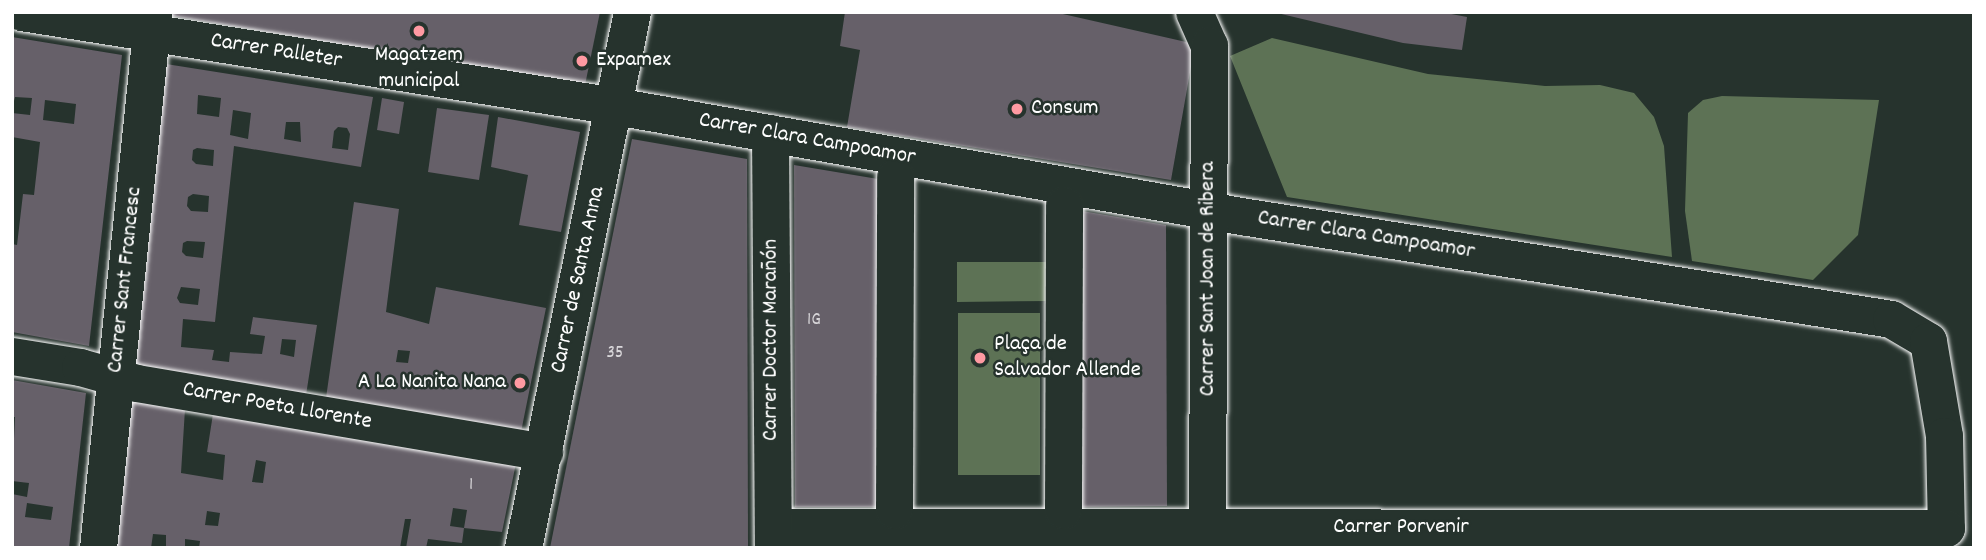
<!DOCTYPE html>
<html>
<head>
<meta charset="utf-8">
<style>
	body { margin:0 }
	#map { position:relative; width:1986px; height:560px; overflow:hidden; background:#26332d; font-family:Dekko,sans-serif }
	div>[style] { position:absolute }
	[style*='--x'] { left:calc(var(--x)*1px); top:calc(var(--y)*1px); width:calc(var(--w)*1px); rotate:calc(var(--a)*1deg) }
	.green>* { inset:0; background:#5d7255 }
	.building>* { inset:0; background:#666069 }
	.roads { filter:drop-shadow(0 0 2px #fff) drop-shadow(0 0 2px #fff) }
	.minor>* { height:37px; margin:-18.5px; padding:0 18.5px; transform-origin:18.5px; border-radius:18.5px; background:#26332d }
	.dots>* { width:19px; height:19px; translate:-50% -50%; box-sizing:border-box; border:4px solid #26332d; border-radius:50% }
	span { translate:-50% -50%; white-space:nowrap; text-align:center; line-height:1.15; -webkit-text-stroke:5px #26332d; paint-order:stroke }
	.number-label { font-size:19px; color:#d9d7da }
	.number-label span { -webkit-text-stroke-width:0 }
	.street-label { font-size:23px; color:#fff }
	.poi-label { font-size:23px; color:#fff }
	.left { translate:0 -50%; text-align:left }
	.right { translate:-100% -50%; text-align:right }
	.frame { position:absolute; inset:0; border:14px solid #fff; pointer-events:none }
</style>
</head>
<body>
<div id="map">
	<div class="green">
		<div style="clip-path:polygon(1272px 38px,1428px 74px,1545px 86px,1600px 85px,1634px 93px,1654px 117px,1664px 146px,1672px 257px,1287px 197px,1230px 56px)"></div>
		<div style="clip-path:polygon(1722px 96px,1879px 100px,1858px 235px,1813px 280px,1692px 261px,1685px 211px,1688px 113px,1703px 100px)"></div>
		<div style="clip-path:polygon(957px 262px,1051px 262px,1051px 301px,957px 302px)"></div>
		<div style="clip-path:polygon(958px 313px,1040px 313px,1040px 475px,958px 475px)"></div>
	</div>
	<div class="building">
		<div style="clip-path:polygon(173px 12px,600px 12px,585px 85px,172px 16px)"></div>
		<div style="clip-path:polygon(845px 12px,1054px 12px,1195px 44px,1171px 180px,847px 127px,860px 50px,840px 46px)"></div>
		<div style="clip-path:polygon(1273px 12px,1441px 12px,1467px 17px,1462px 50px,1403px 43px)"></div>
		<div style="clip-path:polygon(evenodd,12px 37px,122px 55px,89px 346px,12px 332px,12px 244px,17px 245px,23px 194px,34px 195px,40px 142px,12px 137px,12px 113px,30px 115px,32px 98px,15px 97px,12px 109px,12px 37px,45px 100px,76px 104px,74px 124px,43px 120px,45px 100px)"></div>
		<div style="clip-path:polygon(evenodd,166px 64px,373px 97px,361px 167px,234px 146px,215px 322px,183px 319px,181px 347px,214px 350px,212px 360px,229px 362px,230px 352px,262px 354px,265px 336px,250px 334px,253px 317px,317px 325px,306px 395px,134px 366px,166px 64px,198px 95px,221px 98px,219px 117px,197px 114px,198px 95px,166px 64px,233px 110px,251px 113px,248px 139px,230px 135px,233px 110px,166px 64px,286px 122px,300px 122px,301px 142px,284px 139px,286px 122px,166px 64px,338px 127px,347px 128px,350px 134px,348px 150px,332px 148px,334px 131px,338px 127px,166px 64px,197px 148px,214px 150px,213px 166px,196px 164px,192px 160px,193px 150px,197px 148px,166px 64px,193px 194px,209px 196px,208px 212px,191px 211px,187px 206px,188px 197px,193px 194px,166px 64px,187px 241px,205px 242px,203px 258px,186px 256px,182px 252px,183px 243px,187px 241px,166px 64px,181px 287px,200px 289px,198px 305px,180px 303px,177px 298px,181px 287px,166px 64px,282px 339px,296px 340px,294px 357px,280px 354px,282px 339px)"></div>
		<div style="clip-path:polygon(382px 98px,404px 102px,399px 134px,377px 130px)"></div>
		<div style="clip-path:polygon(437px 108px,489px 115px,479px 180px,428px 172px)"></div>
		<div style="clip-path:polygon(498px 117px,580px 132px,561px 232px,519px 225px,528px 175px,491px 167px)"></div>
		<div style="clip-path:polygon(632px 139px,747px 159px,748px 548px,550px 548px)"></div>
		<div style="clip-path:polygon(794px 165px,884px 180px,886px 507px,795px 507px)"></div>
		<div style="clip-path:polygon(evenodd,354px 202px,399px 209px,386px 312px,429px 324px,436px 287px,546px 308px,521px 432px,326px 398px,354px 202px,398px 350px,410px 351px,408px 363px,396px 362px,398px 350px)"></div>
		<div style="clip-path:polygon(1076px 210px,1166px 225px,1167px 506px,1075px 507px)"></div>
		<div style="clip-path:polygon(evenodd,12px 380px,86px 393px,69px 548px,12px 548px,12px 494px,27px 497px,29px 483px,12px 481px,15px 417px,12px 417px,12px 380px,27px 503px,53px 507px,51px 520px,25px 517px,27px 503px)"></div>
		<div style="clip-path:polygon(evenodd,132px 401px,185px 409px,181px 473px,223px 480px,225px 455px,207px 452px,213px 414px,516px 463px,502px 532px,464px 528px,467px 510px,453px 508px,450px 526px,464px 528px,462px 543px,428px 539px,426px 548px,406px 548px,411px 519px,405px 519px,400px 548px,199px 548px,200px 541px,185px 539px,185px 548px,166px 548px,166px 535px,153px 534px,151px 548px,114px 548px,132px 401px,256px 460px,266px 462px,263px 483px,252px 482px,256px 460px,132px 401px,207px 511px,220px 513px,218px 526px,205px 525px,207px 511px)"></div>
		<div style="clip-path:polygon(1717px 543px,1854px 545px,1854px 548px,1718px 548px)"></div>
	</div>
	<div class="roads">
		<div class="minor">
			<div style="--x:21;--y:12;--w:601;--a:8.99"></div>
			<div style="--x:615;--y:106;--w:636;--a:9.97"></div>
			<div style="--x:1241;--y:216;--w:658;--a:9"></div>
			<div style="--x:1891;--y:319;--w:43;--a:30.7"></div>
			<div style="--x:1928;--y:341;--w:96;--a:80.4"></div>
			<div style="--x:1944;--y:436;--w:92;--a:88.8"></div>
			<div style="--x:1946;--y:528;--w:1173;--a:-179.95"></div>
			<div style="--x:1194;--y:12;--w:36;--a:66"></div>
			<div style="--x:1209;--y:45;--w:503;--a:90.23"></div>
			<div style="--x:770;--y:133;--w:415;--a:89.6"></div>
			<div style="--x:12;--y:356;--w:69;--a:9.2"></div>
			<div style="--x:80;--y:367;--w:59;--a:15.7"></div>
			<div style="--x:137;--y:383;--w:413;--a:9.6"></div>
			<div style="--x:894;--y:510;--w:333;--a:-89.8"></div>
			<div style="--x:1063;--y:510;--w:305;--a:-89.8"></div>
			<div style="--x:98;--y:548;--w:539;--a:-84.14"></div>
			<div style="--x:523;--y:548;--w:547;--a:-78.51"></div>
		</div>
	</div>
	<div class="dots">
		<div style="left:419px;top:31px;background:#ff9aa2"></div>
		<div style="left:582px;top:61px;background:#ff9aa2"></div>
		<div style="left:1017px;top:109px;background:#ff9aa2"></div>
		<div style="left:980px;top:358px;background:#ff9aa2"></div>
		<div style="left:520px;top:383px;background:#ff9aa2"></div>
	</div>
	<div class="number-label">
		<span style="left:814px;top:321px">1G</span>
		<span style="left:615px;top:354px">35</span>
		<span style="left:471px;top:486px">1</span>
	</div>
	<div class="street-label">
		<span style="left:276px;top:52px;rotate:9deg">Carrer Palleter</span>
		<span style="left:807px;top:140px;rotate:10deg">Carrer Clara Campoamor</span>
		<span style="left:1366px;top:236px;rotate:9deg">Carrer Clara Campoamor</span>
		<span style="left:1209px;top:279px;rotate:-90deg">Carrer Sant Joan de Ribera</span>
		<span style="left:126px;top:280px;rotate:-84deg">Carrer Sant Francesc</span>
		<span style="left:579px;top:280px;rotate:-78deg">Carrer de Santa Anna</span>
		<span style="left:772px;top:340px;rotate:-90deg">Carrer Doctor Marañón</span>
		<span style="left:277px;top:407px;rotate:10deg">Carrer Poeta Llorente</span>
		<span style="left:1401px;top:528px">Carrer Porvenir</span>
	</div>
	<div class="poi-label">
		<span style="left:419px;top:69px">Magatzem<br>municipal</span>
		<span class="left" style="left:596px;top:61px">Expamex</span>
		<span class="left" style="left:1031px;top:109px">Consum</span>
		<span class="left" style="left:994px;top:358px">Plaça de<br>Salvador Allende</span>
		<span class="right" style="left:506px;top:383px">A La Nanita Nana</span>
	</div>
	<div class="frame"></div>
</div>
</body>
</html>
